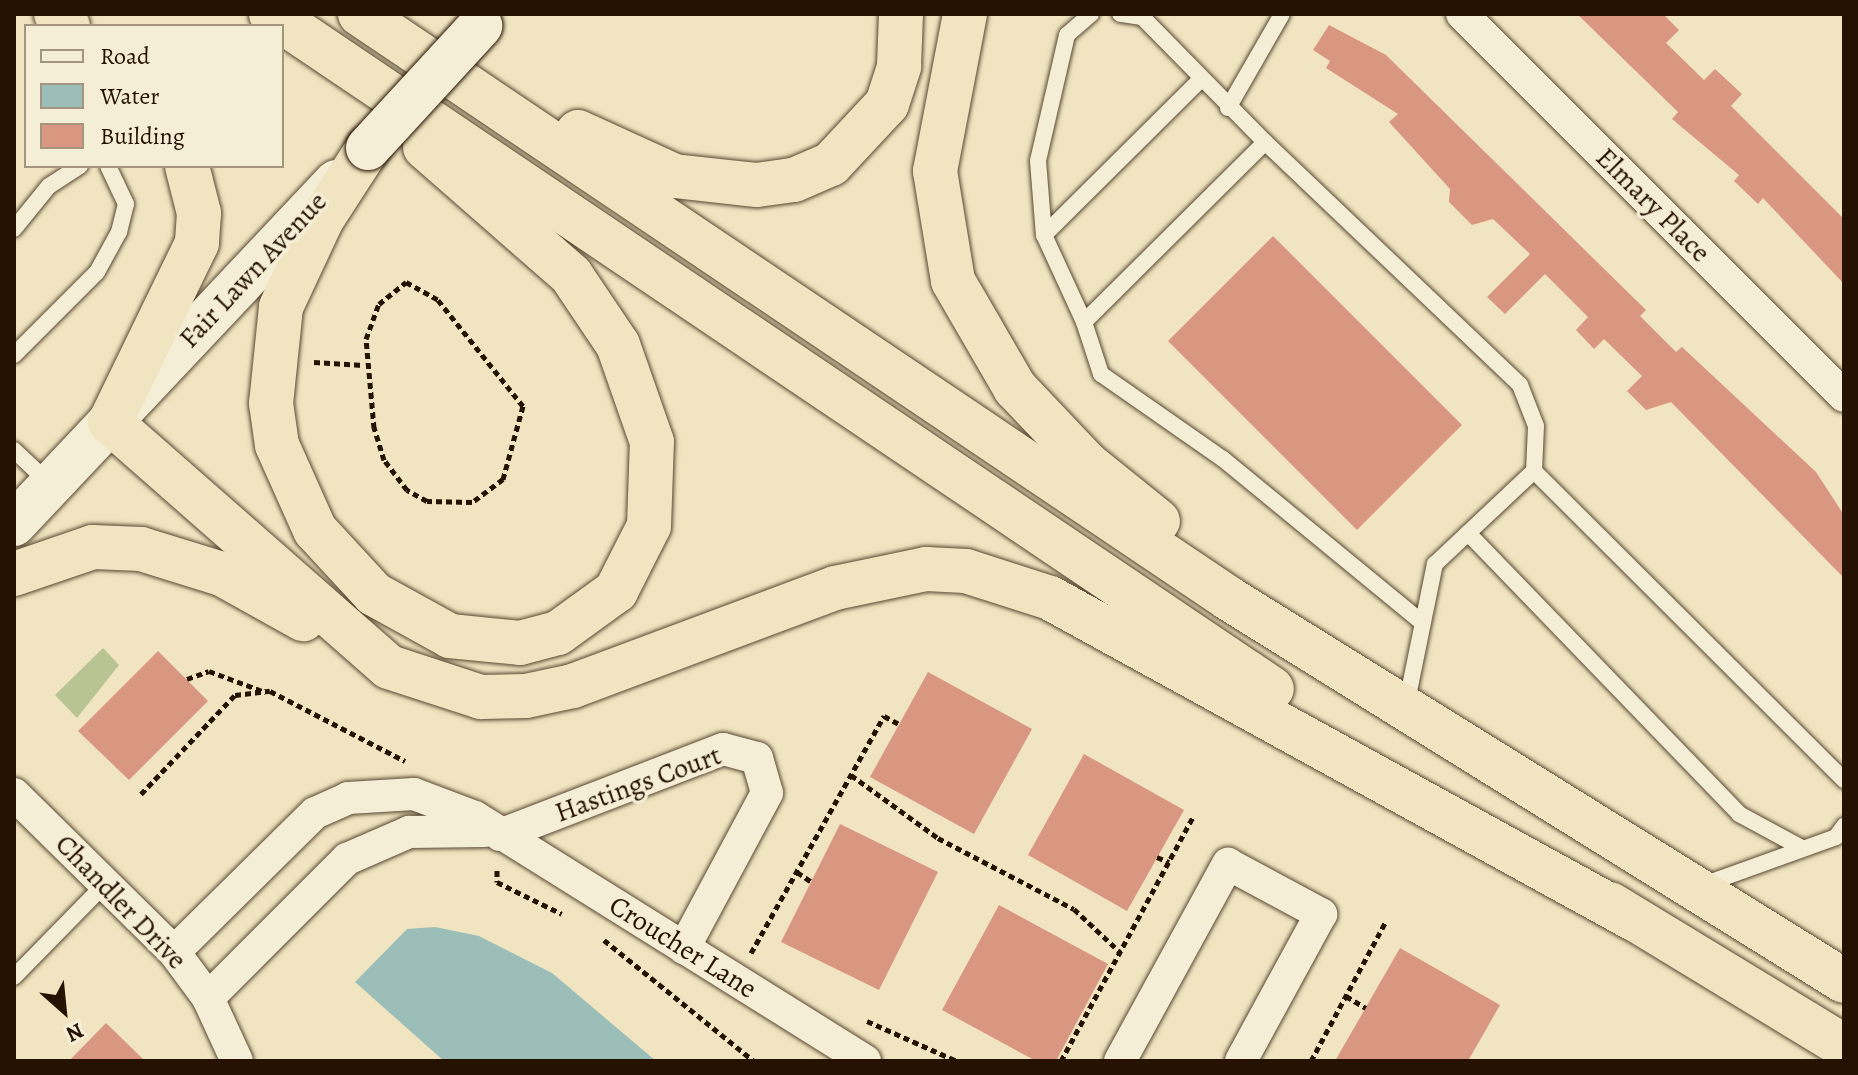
<!DOCTYPE html>
<html>
<head>
<meta charset="utf-8">
<style>
	body { margin:0 }
	#map { position:relative; width:1858px; height:1075px; overflow:hidden; background:#f0e5c0; font-family:Alegreya,serif }
	div>[style] { position:absolute }
	[style*='--x'] { left:calc(var(--x)*1px); top:calc(var(--y)*1px); width:calc(var(--w)*1px); rotate:calc(var(--a)*1deg) }
	.green>* { inset:0; background:#b8c593 }
	.water>* { inset:0; background:#9bbeb8 }
	.building>* { inset:0; background:#d99681 }
	.path>* { height:5px; margin-top:-2.5px; transform-origin:0; background:repeating-linear-gradient(90deg,#251202 0 6px,transparent 0 10px) }
	.roads { filter:drop-shadow(0 0 2px #584732) drop-shadow(0 0 2px #584732) }
	.service>* { height:16px; margin:-8px; padding:0 8px; transform-origin:8px; border-radius:8px; background:#f5eed6 }
	.minor>* { height:32px; margin:-16px; padding:0 16px; transform-origin:16px; border-radius:16px; background:#f5eed6 }
	.secondary>* { height:44px; margin:-22px; padding:0 22px; transform-origin:22px; border-radius:22px; background:#f5eed6 }
	.trunk>* { height:44px; margin:-22px; padding:0 22px; transform-origin:22px; border-radius:22px; background:#f0e5c0 }
	.bridges { filter:drop-shadow(0 0 2px #251202) drop-shadow(0 0 2px #251202) }
	.secondary-bridge>* { height:44px; margin:-22px; padding:0 22px; transform-origin:22px; border-radius:22px; background:#f5eed6 }
	span { translate:-50% -50%; white-space:nowrap; text-align:center; line-height:1.15; -webkit-text-stroke:7px #f5eed6; paint-order:stroke }
	.street-label { font-size:28px; color:#251202 }
	.frame { position:absolute; inset:0; border:16px solid #251202; pointer-events:none }
	.legend { position:absolute; left:24px; top:24px; width:260px; height:144px; box-sizing:border-box; background:#f5eed6; border:2px solid #a29681; margin:0; padding:10px 14px; list-style:none; font-size:24px; color:#251202 }
	.legend li { display:flex; align-items:center; gap:16px; height:40px }
	.legend b { width:40px; border:2px solid #a29681 }
	.north { position:absolute; left:24px; top:971px; width:80px; height:80px; -webkit-text-stroke:6px #f5eed6; paint-order:stroke; rotate:153deg; font-size:22px; font-weight:700; line-height:32px; text-align:center; color:#251202 }
	.north::after { content:''; display:block; margin:auto; width:28px; height:36px; background:#251202; clip-path:polygon(50% 0,100% 100%,50% 72%,0 100%) }
</style>
</head>
<body>
<div id="map">
	<div class="green">
		<div style="clip-path:polygon(103px 648px,119px 665px,77px 718px,55px 695px)"></div>
	</div>
	<div class="water">
		<div style="clip-path:polygon(435px 927px,479px 936px,552px 973px,656px 1061px,444px 1061px,355px 982px,407px 929px)"></div>
	</div>
	<div class="building">
		<div style="clip-path:polygon(1577px 14px,1663px 14px,1679px 30px,1666px 43px,1704px 80px,1715px 69px,1742px 94px,1731px 106px,1844px 219px,1844px 284px,1763px 198px,1758px 204px,1734px 181px,1739px 175px,1672px 119px,1678px 112px)"></div>
		<div style="clip-path:polygon(1329px 25px,1386px 55px,1646px 310px,1640px 316px,1676px 352px,1682px 347px,1816px 472px,1844px 515px,1844px 578px,1671px 402px,1646px 410px,1627px 391px,1642px 376px,1604px 339px,1594px 349px,1576px 330px,1588px 317px,1545px 274px,1505px 314px,1487px 297px,1530px 254px,1493px 219px,1472px 225px,1449px 202px,1450px 189px,1389px 122px,1398px 114px,1326px 68px,1330px 61px,1313px 50px)"></div>
		<div style="clip-path:polygon(1273px 236px,1462px 425px,1357px 530px,1168px 341px)"></div>
		<div style="clip-path:polygon(158px 651px,208px 701px,129px 780px,78px 731px)"></div>
		<div style="clip-path:polygon(928px 672px,1032px 729px,974px 834px,870px 777px)"></div>
		<div style="clip-path:polygon(1084px 754px,1184px 810px,1127px 911px,1028px 855px)"></div>
		<div style="clip-path:polygon(840px 824px,938px 872px,879px 990px,781px 942px)"></div>
		<div style="clip-path:polygon(999px 905px,1108px 964px,1056px 1061px,1036px 1061px,942px 1010px)"></div>
		<div style="clip-path:polygon(1400px 948px,1500px 1005px,1468px 1061px,1335px 1061px)"></div>
		<div style="clip-path:polygon(106px 1023px,145px 1061px,69px 1061px)"></div>
	</div>
	<div class="path">
		<div style="--x:406;--y:282;--w:37;--a:29"></div>
		<div style="--x:438;--y:300;--w:136;--a:51.3"></div>
		<div style="--x:523;--y:406;--w:76;--a:105.3"></div>
		<div style="--x:503;--y:479;--w:39;--a:143"></div>
		<div style="--x:472;--y:502;--w:45;--a:-178.7"></div>
		<div style="--x:427;--y:501;--w:23;--a:-151"></div>
		<div style="--x:407;--y:490;--w:38;--a:-127"></div>
		<div style="--x:384;--y:460;--w:34;--a:-107"></div>
		<div style="--x:374;--y:428;--w:89;--a:-95.1"></div>
		<div style="--x:366;--y:339;--w:37;--a:-70"></div>
		<div style="--x:379;--y:304;--w:35;--a:-39"></div>
		<div style="--x:314;--y:362;--w:49;--a:3.5"></div>
		<div style="--x:187;--y:679;--w:23;--a:-20"></div>
		<div style="--x:209;--y:671;--w:60;--a:20.6"></div>
		<div style="--x:851;--y:775;--w:107;--a:35.9"></div>
		<div style="--x:938;--y:838;--w:153;--a:27.6"></div>
		<div style="--x:1074;--y:909;--w:63;--a:43.1"></div>
		<div style="--x:141;--y:794;--w:137;--a:-46.5"></div>
		<div style="--x:235;--y:695;--w:35;--a:-7"></div>
		<div style="--x:270;--y:691;--w:152;--a:27.4"></div>
		<div style="--x:1157;--y:857;--w:13;--a:23"></div>
		<div style="--x:497;--y:870;--w:12;--a:90"></div>
		<div style="--x:497;--y:882;--w:72;--a:26.2"></div>
		<div style="--x:797;--y:872;--w:18;--a:34"></div>
		<div style="--x:604;--y:940;--w:193;--a:38.9"></div>
		<div style="--x:751;--y:953;--w:272;--a:-60.7"></div>
		<div style="--x:884;--y:716;--w:17;--a:28"></div>
		<div style="--x:1346;--y:996;--w:23;--a:31"></div>
		<div style="--x:867;--y:1021;--w:98;--a:24"></div>
		<div style="--x:1061;--y:1061;--w:277;--a:-61.6"></div>
		<div style="--x:1311;--y:1061;--w:157;--a:-61.8"></div>
	</div>
	<div class="roads">
		<div class="service">
			<div style="--x:1091;--y:14;--w:32;--a:139"></div>
			<div style="--x:1067;--y:35;--w:129;--a:103"></div>
			<div style="--x:1038;--y:161;--w:74;--a:85.4"></div>
			<div style="--x:1044;--y:235;--w:96;--a:65.3"></div>
			<div style="--x:1084;--y:322;--w:255;--a:-44.8"></div>
			<div style="--x:1265;--y:142;--w:175;--a:-134.5"></div>
			<div style="--x:1142;--y:17;--w:22;--a:-172"></div>
			<div style="--x:1228;--y:108;--w:108;--a:-60.1"></div>
			<div style="--x:1265;--y:142;--w:352;--a:43.6"></div>
			<div style="--x:1520;--y:385;--w:44;--a:68.7"></div>
			<div style="--x:1536;--y:426;--w:45;--a:92.5"></div>
			<div style="--x:14;--y:229;--w:55;--a:-50.9"></div>
			<div style="--x:49;--y:186;--w:37;--a:-33"></div>
			<div style="--x:1044;--y:235;--w:220;--a:-44.8"></div>
			<div style="--x:1084;--y:322;--w:55;--a:71.9"></div>
			<div style="--x:1101;--y:374;--w:149;--a:34.9"></div>
			<div style="--x:1223;--y:459;--w:255;--a:39.4"></div>
			<div style="--x:14;--y:355;--w:117;--a:-45"></div>
			<div style="--x:97;--y:272;--w:46;--a:-61.2"></div>
			<div style="--x:119;--y:232;--w:29;--a:-76"></div>
			<div style="--x:126;--y:204;--w:42;--a:-115.3"></div>
			<div style="--x:14;--y:450;--w:50;--a:43.4"></div>
			<div style="--x:1468;--y:533;--w:390;--a:46"></div>
			<div style="--x:1739;--y:814;--w:72;--a:28.4"></div>
			<div style="--x:1406;--y:706;--w:145;--a:-78.5"></div>
			<div style="--x:1435;--y:564;--w:136;--a:-43.2"></div>
			<div style="--x:1534;--y:471;--w:438;--a:44.9"></div>
			<div style="--x:1703;--y:885;--w:141;--a:-19.8"></div>
			<div style="--x:1836;--y:837;--w:14;--a:-54"></div>
			<div style="--x:14;--y:977;--w:132;--a:-45.6"></div>
		</div>
		<div class="minor">
			<div style="--x:1462;--y:14;--w:540;--a:45"></div>
			<div style="--x:14;--y:794;--w:225;--a:44.6"></div>
			<div style="--x:174;--y:952;--w:57;--a:53.5"></div>
			<div style="--x:208;--y:998;--w:69;--a:65.3"></div>
			<div style="--x:500;--y:835;--w:239;--a:-21.1"></div>
			<div style="--x:723;--y:749;--w:35;--a:15"></div>
			<div style="--x:757;--y:758;--w:36;--a:74"></div>
			<div style="--x:767;--y:793;--w:176;--a:118.2"></div>
			<div style="--x:174;--y:952;--w:198;--a:-44.6"></div>
			<div style="--x:315;--y:813;--w:36;--a:-24"></div>
			<div style="--x:348;--y:798;--w:66;--a:-3.5"></div>
			<div style="--x:414;--y:794;--w:65;--a:20.7"></div>
			<div style="--x:475;--y:817;--w:460;--a:32"></div>
			<div style="--x:208;--y:998;--w:197;--a:-45"></div>
			<div style="--x:347;--y:859;--w:68;--a:-23.5"></div>
			<div style="--x:409;--y:832;--w:76;--a:-0.8"></div>
			<div style="--x:1120;--y:1061;--w:225;--a:-61.3"></div>
			<div style="--x:1228;--y:864;--w:106;--a:28.3"></div>
			<div style="--x:1321;--y:914;--w:167;--a:118.6"></div>
		</div>
		<div class="secondary">
			<div style="--x:14;--y:524;--w:470;--a:-46.7"></div>
		</div>
		<div class="trunk">
			<div style="--x:56;--y:14;--w:17;--a:45"></div>
			<div style="--x:271;--y:14;--w:1207;--a:33.99"></div>
			<div style="--x:360;--y:14;--w:1046;--a:33.93"></div>
			<div style="--x:1228;--y:598;--w:725;--a:31.87"></div>
			<div style="--x:965;--y:14;--w:160;--a:100.8"></div>
			<div style="--x:935;--y:171;--w:111;--a:80.7"></div>
			<div style="--x:953;--y:281;--w:124;--a:59.9"></div>
			<div style="--x:1015;--y:388;--w:105;--a:46.5"></div>
			<div style="--x:1087;--y:464;--w:91;--a:38.8"></div>
			<div style="--x:578;--y:132;--w:106;--a:24.6"></div>
			<div style="--x:674;--y:176;--w:83;--a:6.2"></div>
			<div style="--x:757;--y:185;--w:37;--a:-8"></div>
			<div style="--x:794;--y:180;--w:40;--a:-23.4"></div>
			<div style="--x:831;--y:164;--w:82;--a:-47"></div>
			<div style="--x:887;--y:104;--w:40;--a:-72"></div>
			<div style="--x:899;--y:66;--w:52;--a:-87.8"></div>
			<div style="--x:368;--y:148;--w:85;--a:122.9"></div>
			<div style="--x:322;--y:219;--w:97;--a:115"></div>
			<div style="--x:281;--y:307;--w:97;--a:95.9"></div>
			<div style="--x:271;--y:403;--w:42;--a:81.9"></div>
			<div style="--x:277;--y:445;--w:93;--a:65.9"></div>
			<div style="--x:315;--y:530;--w:87;--a:47.3"></div>
			<div style="--x:374;--y:594;--w:87;--a:28.9"></div>
			<div style="--x:450;--y:636;--w:70;--a:5.7"></div>
			<div style="--x:520;--y:643;--w:39;--a:-15"></div>
			<div style="--x:558;--y:633;--w:72;--a:-35.9"></div>
			<div style="--x:616;--y:591;--w:73;--a:-63.1"></div>
			<div style="--x:649;--y:526;--w:84;--a:-88"></div>
			<div style="--x:652;--y:442;--w:103;--a:-109.3"></div>
			<div style="--x:618;--y:345;--w:84;--a:-123.9"></div>
			<div style="--x:571;--y:275;--w:194;--a:-138.8"></div>
			<div style="--x:187;--y:166;--w:49;--a:75.7"></div>
			<div style="--x:199;--y:213;--w:30;--a:94"></div>
			<div style="--x:197;--y:243;--w:199;--a:115.9"></div>
			<div style="--x:110;--y:422;--w:371;--a:41.3"></div>
			<div style="--x:389;--y:667;--w:97;--a:18.1"></div>
			<div style="--x:481;--y:697;--w:45;--a:-1.3"></div>
			<div style="--x:526;--y:696;--w:48;--a:-12"></div>
			<div style="--x:573;--y:686;--w:280;--a:-20.5"></div>
			<div style="--x:835;--y:588;--w:93;--a:-11.8"></div>
			<div style="--x:926;--y:569;--w:40;--a:2.9"></div>
			<div style="--x:966;--y:571;--w:88;--a:17.8"></div>
			<div style="--x:1050;--y:598;--w:666;--a:28.8"></div>
			<div style="--x:14;--y:574;--w:83;--a:-18.9"></div>
			<div style="--x:93;--y:547;--w:48;--a:2.4"></div>
			<div style="--x:141;--y:549;--w:85;--a:17.2"></div>
			<div style="--x:222;--y:574;--w:93;--a:29.1"></div>
			<div style="--x:1610;--y:904;--w:274;--a:31.3"></div>
		</div>
	</div>
	<div class="bridges">
		<div class="secondary-bridge">
			<div style="--x:368;--y:148;--w:166;--a:-47.4"></div>
		</div>
	</div>
	<div class="street-label">
		<span style="left:1653px;top:205px;rotate:45deg">Elmary Place</span>
		<span style="left:253px;top:270px;rotate:-47deg">Fair Lawn Avenue</span>
		<span style="left:638px;top:784px;rotate:-20deg">Hastings Court</span>
		<span style="left:121px;top:902px;rotate:46deg">Chandler Drive</span>
		<span style="left:683px;top:947px;rotate:32deg">Croucher Lane</span>
	</div>
	<div class="frame"></div>
	<ul class="legend">
	<li><b style="height:10px;background:#f5eed6"></b>Road</li>
	<li><b style="height:22px;background:#9bbeb8"></b>Water</li>
	<li><b style="height:22px;background:#d99681"></b>Building</li>
	</ul>
	<div class="north">N</div>
</div>
</body>
</html>
